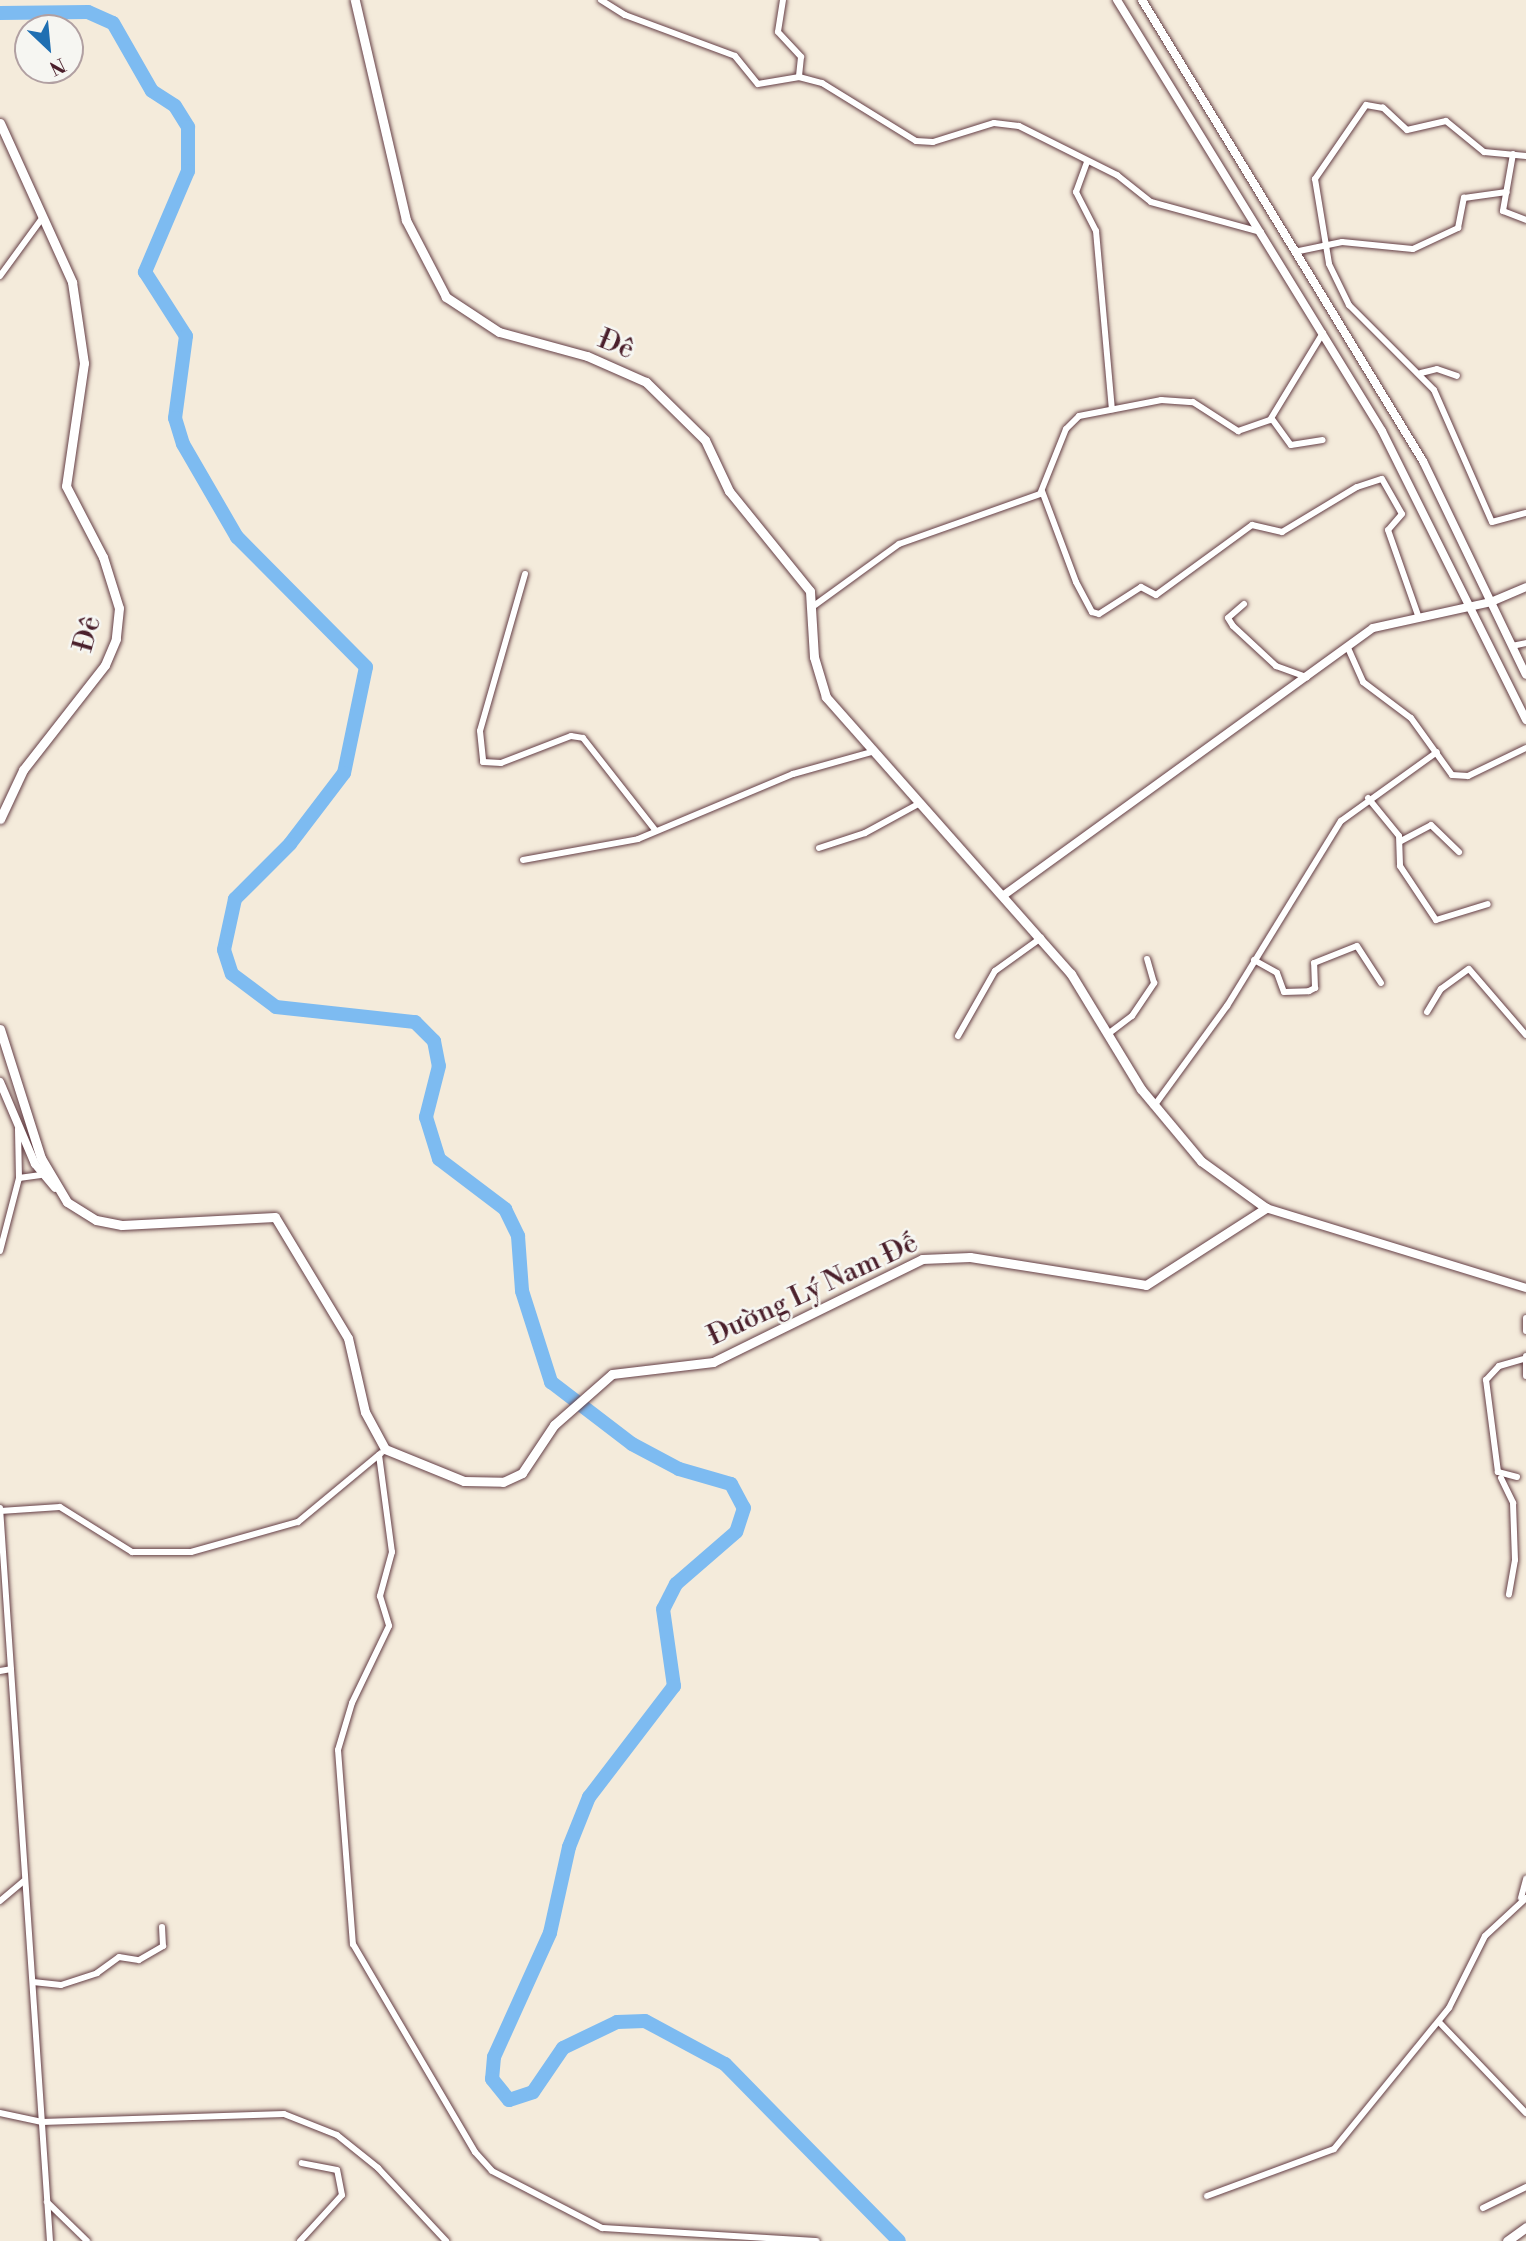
<!DOCTYPE html>
<html>
<head>
<meta charset="utf-8">
<style>
	body { margin:0 }
	#map { position:relative; width:1526px; height:2241px; overflow:hidden; background:#f4ebdb; font-family:"Libre Bodoni",serif }
	div>[style] { position:absolute }
	[style*='--x'] { left:calc(var(--x)*1px); top:calc(var(--y)*1px); width:calc(var(--w)*1px); rotate:calc(var(--a)*1deg) }
	.river>* { height:14px; margin:-7px; padding:0 7px; transform-origin:7px; border-radius:7px; background:#7dbbf1 }
	.roads { filter:drop-shadow(0 0 2px #643e45) drop-shadow(0 0 2px #643e45) }
	.minor>* { height:6px; margin:-3px; padding:0 3px; transform-origin:3px; border-radius:3px; background:#fff }
	.tertiary>* { height:8px; margin:-4px; padding:0 4px; transform-origin:4px; border-radius:4px; background:#fff }
	.secondary>* { height:9px; margin:-4.5px; padding:0 4.5px; transform-origin:4.5px; border-radius:4.5px; background:#fff }
	span { translate:-50% -50%; white-space:nowrap; text-align:center; line-height:1.15; -webkit-text-stroke:5px #f6f6f2; paint-order:stroke }
	.street-label { font-size:28px; color:#4a1f2b }
	.north { position:absolute; left:14px; top:14px; width:70px; height:70px; box-sizing:border-box; background:#f6f6f2; border:2px solid #b1a0a2; border-radius:50%; rotate:154deg; font-size:19px; font-weight:700; line-height:28px; text-align:center; color:#4a1f2b }
	.north::after { content:''; display:block; margin:auto; width:24px; height:32px; background:#1f6fb2; clip-path:polygon(50% 0,100% 100%,50% 72%,0 100%) }
</style>
</head>
<body>
<div id="map">
	<div class="river">
		<div style="--x:0;--y:13;--w:88;--a:-0.7"></div>
		<div style="--x:88;--y:12;--w:27;--a:24"></div>
		<div style="--x:113;--y:23;--w:78;--a:60.2"></div>
		<div style="--x:152;--y:91;--w:27;--a:33"></div>
		<div style="--x:175;--y:106;--w:25;--a:58"></div>
		<div style="--x:188;--y:127;--w:44;--a:90"></div>
		<div style="--x:188;--y:171;--w:110;--a:113.1"></div>
		<div style="--x:145;--y:272;--w:76;--a:57.4"></div>
		<div style="--x:186;--y:336;--w:83;--a:97.6"></div>
		<div style="--x:175;--y:418;--w:27;--a:73"></div>
		<div style="--x:183;--y:444;--w:108;--a:59.9"></div>
		<div style="--x:237;--y:537;--w:183;--a:45.2"></div>
		<div style="--x:366;--y:667;--w:108;--a:101.7"></div>
		<div style="--x:344;--y:773;--w:89;--a:127.3"></div>
		<div style="--x:290;--y:844;--w:78;--a:135"></div>
		<div style="--x:235;--y:899;--w:52;--a:102.2"></div>
		<div style="--x:224;--y:950;--w:25;--a:72"></div>
		<div style="--x:232;--y:974;--w:55;--a:36.9"></div>
		<div style="--x:276;--y:1007;--w:140;--a:6.2"></div>
		<div style="--x:415;--y:1022;--w:27;--a:45"></div>
		<div style="--x:434;--y:1041;--w:25;--a:79"></div>
		<div style="--x:439;--y:1066;--w:53;--a:104.3"></div>
		<div style="--x:426;--y:1117;--w:44;--a:72.8"></div>
		<div style="--x:439;--y:1159;--w:83;--a:37.1"></div>
		<div style="--x:505;--y:1209;--w:30;--a:64"></div>
		<div style="--x:518;--y:1236;--w:55;--a:85.8"></div>
		<div style="--x:522;--y:1291;--w:96;--a:72.3"></div>
		<div style="--x:551;--y:1382;--w:102;--a:37.4"></div>
		<div style="--x:632;--y:1444;--w:53;--a:28"></div>
		<div style="--x:679;--y:1469;--w:54;--a:16.1"></div>
		<div style="--x:731;--y:1484;--w:27;--a:62"></div>
		<div style="--x:744;--y:1508;--w:25;--a:108"></div>
		<div style="--x:736;--y:1532;--w:79;--a:139.1"></div>
		<div style="--x:676;--y:1584;--w:28;--a:117"></div>
		<div style="--x:663;--y:1609;--w:78;--a:81.9"></div>
		<div style="--x:674;--y:1686;--w:140;--a:127.4"></div>
		<div style="--x:589;--y:1797;--w:54;--a:111.8"></div>
		<div style="--x:569;--y:1847;--w:88;--a:102.5"></div>
		<div style="--x:550;--y:1933;--w:136;--a:114.3"></div>
		<div style="--x:494;--y:2057;--w:22;--a:95"></div>
		<div style="--x:492;--y:2079;--w:27;--a:51"></div>
		<div style="--x:509;--y:2100;--w:25;--a:-18"></div>
		<div style="--x:533;--y:2092;--w:53;--a:-55.7"></div>
		<div style="--x:563;--y:2048;--w:60;--a:-25.7"></div>
		<div style="--x:617;--y:2022;--w:28;--a:-2"></div>
		<div style="--x:645;--y:2021;--w:91;--a:28.3"></div>
		<div style="--x:725;--y:2064;--w:248;--a:45.5"></div>
	</div>
	<div class="roads">
		<div class="minor">
			<div style="--x:601;--y:0;--w:28;--a:32"></div>
			<div style="--x:625;--y:15;--w:117;--a:20.4"></div>
			<div style="--x:735;--y:56;--w:36;--a:51"></div>
			<div style="--x:758;--y:84;--w:42;--a:-9.7"></div>
			<div style="--x:799;--y:77;--w:24;--a:15"></div>
			<div style="--x:822;--y:83;--w:110;--a:31.7"></div>
			<div style="--x:916;--y:141;--w:17;--a:3"></div>
			<div style="--x:933;--y:142;--w:64;--a:-17.3"></div>
			<div style="--x:994;--y:123;--w:25;--a:7"></div>
			<div style="--x:1019;--y:126;--w:110;--a:26.6"></div>
			<div style="--x:1117;--y:175;--w:43;--a:38.5"></div>
			<div style="--x:1151;--y:202;--w:114;--a:15.3"></div>
			<div style="--x:783;--y:0;--w:32;--a:99"></div>
			<div style="--x:778;--y:32;--w:34;--a:47"></div>
			<div style="--x:801;--y:57;--w:20;--a:96"></div>
			<div style="--x:1513;--y:154;--w:58;--a:100"></div>
			<div style="--x:1503;--y:211;--w:25;--a:21"></div>
			<div style="--x:1526;--y:156;--w:42;--a:-174.6"></div>
			<div style="--x:1484;--y:152;--w:49;--a:-140.8"></div>
			<div style="--x:1446;--y:121;--w:40;--a:167"></div>
			<div style="--x:1407;--y:130;--w:33;--a:-137"></div>
			<div style="--x:1383;--y:108;--w:17;--a:-170"></div>
			<div style="--x:1366;--y:105;--w:90;--a:124.6"></div>
			<div style="--x:1315;--y:179;--w:86;--a:80.6"></div>
			<div style="--x:1329;--y:264;--w:46;--a:64"></div>
			<div style="--x:1349;--y:305;--w:120;--a:45"></div>
			<div style="--x:1434;--y:390;--w:144;--a:66.3"></div>
			<div style="--x:1492;--y:522;--w:35;--a:-15"></div>
			<div style="--x:1087;--y:162;--w:32;--a:110"></div>
			<div style="--x:1076;--y:192;--w:44;--a:62.9"></div>
			<div style="--x:1096;--y:231;--w:179;--a:84.9"></div>
			<div style="--x:1299;--y:251;--w:44;--a:-11.8"></div>
			<div style="--x:1342;--y:242;--w:71;--a:5.6"></div>
			<div style="--x:1413;--y:249;--w:50;--a:-25"></div>
			<div style="--x:1458;--y:228;--w:31;--a:-79"></div>
			<div style="--x:1464;--y:198;--w:43;--a:-7.9"></div>
			<div style="--x:0;--y:276;--w:73;--a:-53.9"></div>
			<div style="--x:1421;--y:373;--w:16;--a:-14"></div>
			<div style="--x:1437;--y:369;--w:21;--a:19"></div>
			<div style="--x:1272;--y:419;--w:32;--a:54"></div>
			<div style="--x:1291;--y:445;--w:32;--a:-9"></div>
			<div style="--x:1042;--y:491;--w:97;--a:69.5"></div>
			<div style="--x:1076;--y:582;--w:34;--a:62"></div>
			<div style="--x:1092;--y:612;--w:7;--a:16"></div>
			<div style="--x:1099;--y:614;--w:50;--a:-32.7"></div>
			<div style="--x:1141;--y:587;--w:17;--a:28"></div>
			<div style="--x:1156;--y:595;--w:119;--a:-36.1"></div>
			<div style="--x:1252;--y:525;--w:31;--a:13"></div>
			<div style="--x:1282;--y:532;--w:87;--a:-31"></div>
			<div style="--x:1357;--y:487;--w:26;--a:-18"></div>
			<div style="--x:1382;--y:479;--w:40;--a:60.3"></div>
			<div style="--x:1402;--y:514;--w:21;--a:131"></div>
			<div style="--x:1388;--y:530;--w:90;--a:70.6"></div>
			<div style="--x:525;--y:574;--w:163;--a:106"></div>
			<div style="--x:480;--y:731;--w:31;--a:84"></div>
			<div style="--x:483;--y:762;--w:18;--a:3"></div>
			<div style="--x:501;--y:763;--w:75;--a:-21.1"></div>
			<div style="--x:571;--y:736;--w:12;--a:9"></div>
			<div style="--x:583;--y:738;--w:118;--a:51.9"></div>
			<div style="--x:1244;--y:604;--w:21;--a:139"></div>
			<div style="--x:1228;--y:618;--w:9;--a:58"></div>
			<div style="--x:1233;--y:626;--w:59;--a:42.9"></div>
			<div style="--x:1276;--y:666;--w:33;--a:20"></div>
			<div style="--x:815;--y:605;--w:104;--a:-36"></div>
			<div style="--x:899;--y:544;--w:150;--a:-19.5"></div>
			<div style="--x:1040;--y:494;--w:70;--a:-68.2"></div>
			<div style="--x:1066;--y:429;--w:18;--a:-45"></div>
			<div style="--x:1079;--y:416;--w:84;--a:-11"></div>
			<div style="--x:1161;--y:400;--w:32;--a:4"></div>
			<div style="--x:1193;--y:402;--w:54;--a:32.8"></div>
			<div style="--x:1238;--y:431;--w:34;--a:-19"></div>
			<div style="--x:1270;--y:420;--w:102;--a:-58.7"></div>
			<div style="--x:1512;--y:646;--w:14;--a:-12"></div>
			<div style="--x:1348;--y:648;--w:37;--a:66"></div>
			<div style="--x:1363;--y:682;--w:60;--a:36.9"></div>
			<div style="--x:1411;--y:718;--w:70;--a:54.3"></div>
			<div style="--x:1452;--y:775;--w:16;--a:4"></div>
			<div style="--x:1468;--y:776;--w:64;--a:-25.8"></div>
			<div style="--x:1368;--y:798;--w:49;--a:50.8"></div>
			<div style="--x:1399;--y:836;--w:30;--a:88"></div>
			<div style="--x:1400;--y:866;--w:65;--a:56.3"></div>
			<div style="--x:1436;--y:920;--w:54;--a:-17.1"></div>
			<div style="--x:1401;--y:841;--w:34;--a:-28"></div>
			<div style="--x:1431;--y:825;--w:39;--a:44"></div>
			<div style="--x:819;--y:848;--w:48;--a:-18.1"></div>
			<div style="--x:865;--y:833;--w:63;--a:-28.6"></div>
			<div style="--x:523;--y:860;--w:117;--a:-10.3"></div>
			<div style="--x:638;--y:839;--w:168;--a:-22.8"></div>
			<div style="--x:793;--y:774;--w:82;--a:-15.6"></div>
			<div style="--x:1254;--y:960;--w:26;--a:29"></div>
			<div style="--x:1277;--y:973;--w:20;--a:70"></div>
			<div style="--x:1284;--y:992;--w:25;--a:-2"></div>
			<div style="--x:1309;--y:991;--w:7;--a:-27"></div>
			<div style="--x:1315;--y:988;--w:25;--a:-92"></div>
			<div style="--x:1314;--y:963;--w:46;--a:-21.6"></div>
			<div style="--x:1357;--y:946;--w:44;--a:57"></div>
			<div style="--x:1427;--y:1012;--w:27;--a:-59"></div>
			<div style="--x:1441;--y:989;--w:34;--a:-36"></div>
			<div style="--x:1469;--y:969;--w:87;--a:49.2"></div>
			<div style="--x:1108;--y:1034;--w:30;--a:-37"></div>
			<div style="--x:1132;--y:1016;--w:40;--a:-56"></div>
			<div style="--x:1154;--y:983;--w:25;--a:-106"></div>
			<div style="--x:958;--y:1036;--w:75;--a:-60.4"></div>
			<div style="--x:995;--y:971;--w:57;--a:-35.7"></div>
			<div style="--x:1154;--y:1106;--w:124;--a:-53.9"></div>
			<div style="--x:1227;--y:1006;--w:217;--a:-58.4"></div>
			<div style="--x:1341;--y:821;--w:118;--a:-35.7"></div>
			<div style="--x:19;--y:1178;--w:22;--a:-8"></div>
			<div style="--x:0;--y:1251;--w:75;--a:-75.4"></div>
			<div style="--x:19;--y:1178;--w:49;--a:-91.2"></div>
			<div style="--x:1526;--y:1318;--w:13;--a:90"></div>
			<div style="--x:1526;--y:1356;--w:20;--a:90"></div>
			<div style="--x:379;--y:1455;--w:98;--a:82.4"></div>
			<div style="--x:392;--y:1552;--w:46;--a:105.3"></div>
			<div style="--x:380;--y:1596;--w:31;--a:73"></div>
			<div style="--x:389;--y:1626;--w:85;--a:115.7"></div>
			<div style="--x:352;--y:1703;--w:49;--a:106.6"></div>
			<div style="--x:338;--y:1750;--w:195;--a:85.6"></div>
			<div style="--x:353;--y:1944;--w:241;--a:59.6"></div>
			<div style="--x:475;--y:2152;--w:25;--a:48"></div>
			<div style="--x:492;--y:2171;--w:124;--a:27.4"></div>
			<div style="--x:602;--y:2228;--w:215;--a:3.5"></div>
			<div style="--x:1517;--y:1477;--w:20;--a:-165"></div>
			<div style="--x:1498;--y:1472;--w:93;--a:-97.4"></div>
			<div style="--x:1486;--y:1380;--w:19;--a:-47"></div>
			<div style="--x:1499;--y:1366;--w:25;--a:-16"></div>
			<div style="--x:1501;--y:1478;--w:28;--a:64"></div>
			<div style="--x:1513;--y:1503;--w:57;--a:88"></div>
			<div style="--x:1515;--y:1560;--w:35;--a:100"></div>
			<div style="--x:0;--y:1508;--w:735;--a:86.1"></div>
			<div style="--x:0;--y:1511;--w:60;--a:-3.8"></div>
			<div style="--x:60;--y:1507;--w:85;--a:32"></div>
			<div style="--x:132;--y:1552;--w:59;--a:0"></div>
			<div style="--x:191;--y:1552;--w:111;--a:-15.7"></div>
			<div style="--x:298;--y:1522;--w:108;--a:-39.7"></div>
			<div style="--x:0;--y:1671;--w:11;--a:-10"></div>
			<div style="--x:1521;--y:1898;--w:20;--a:-75"></div>
			<div style="--x:0;--y:1901;--w:31;--a:-40"></div>
			<div style="--x:33;--y:1982;--w:28;--a:6"></div>
			<div style="--x:61;--y:1985;--w:38;--a:-18"></div>
			<div style="--x:97;--y:1973;--w:27;--a:-36"></div>
			<div style="--x:119;--y:1957;--w:20;--a:9"></div>
			<div style="--x:139;--y:1960;--w:28;--a:-30"></div>
			<div style="--x:163;--y:1946;--w:19;--a:-93"></div>
			<div style="--x:1439;--y:2022;--w:126;--a:46.3"></div>
			<div style="--x:0;--y:2113;--w:43;--a:12.1"></div>
			<div style="--x:42;--y:2122;--w:242;--a:-1.9"></div>
			<div style="--x:284;--y:2114;--w:57;--a:21.6"></div>
			<div style="--x:337;--y:2135;--w:53;--a:38.8"></div>
			<div style="--x:378;--y:2168;--w:100;--a:47"></div>
			<div style="--x:1207;--y:2196;--w:135;--a:-20.3"></div>
			<div style="--x:1334;--y:2149;--w:182;--a:-50.8"></div>
			<div style="--x:1449;--y:2008;--w:80;--a:-63.4"></div>
			<div style="--x:1485;--y:1936;--w:56;--a:-42.8"></div>
			<div style="--x:47;--y:2202;--w:56;--a:44.3"></div>
			<div style="--x:1483;--y:2208;--w:48;--a:-26"></div>
			<div style="--x:300;--y:2241;--w:62;--a:-47.6"></div>
			<div style="--x:342;--y:2195;--w:25;--a:-101"></div>
			<div style="--x:337;--y:2170;--w:36;--a:-169"></div>
		</div>
		<div class="tertiary">
			<div style="--x:1117;--y:0;--w:506;--a:58.41"></div>
			<div style="--x:1382;--y:431;--w:323;--a:63.5"></div>
			<div style="--x:1142;--y:0;--w:540;--a:58.64"></div>
			<div style="--x:1423;--y:461;--w:237;--a:64.3"></div>
			<div style="--x:1004;--y:895;--w:455;--a:-35.9"></div>
			<div style="--x:1373;--y:628;--w:121;--a:-12.4"></div>
			<div style="--x:1491;--y:602;--w:38;--a:-23"></div>
			<div style="--x:0;--y:1082;--w:89;--a:66.9"></div>
			<div style="--x:35;--y:1164;--w:31;--a:50"></div>
			<div style="--x:1266;--y:1208;--w:272;--a:17.1"></div>
		</div>
		<div class="secondary">
			<div style="--x:0;--y:123;--w:175;--a:65.6"></div>
			<div style="--x:72;--y:282;--w:82;--a:81.6"></div>
			<div style="--x:84;--y:363;--w:124;--a:98.3"></div>
			<div style="--x:66;--y:486;--w:80;--a:62.5"></div>
			<div style="--x:103;--y:557;--w:53;--a:72.6"></div>
			<div style="--x:119;--y:608;--w:31;--a:96"></div>
			<div style="--x:116;--y:639;--w:28;--a:113"></div>
			<div style="--x:105;--y:665;--w:133;--a:128"></div>
			<div style="--x:23;--y:770;--w:54;--a:115.1"></div>
			<div style="--x:0;--y:1029;--w:135;--a:72.4"></div>
			<div style="--x:41;--y:1158;--w:51;--a:59.4"></div>
			<div style="--x:67;--y:1202;--w:34;--a:32"></div>
			<div style="--x:96;--y:1220;--w:26;--a:11"></div>
			<div style="--x:122;--y:1225;--w:153;--a:-3"></div>
			<div style="--x:275;--y:1217;--w:141;--a:58.9"></div>
			<div style="--x:348;--y:1338;--w:76;--a:77.1"></div>
			<div style="--x:365;--y:1412;--w:42;--a:61.6"></div>
			<div style="--x:385;--y:1449;--w:85;--a:22.1"></div>
			<div style="--x:464;--y:1481;--w:39;--a:1"></div>
			<div style="--x:503;--y:1482;--w:21;--a:-25"></div>
			<div style="--x:522;--y:1473;--w:58;--a:-56.3"></div>
			<div style="--x:554;--y:1425;--w:77;--a:-41.3"></div>
			<div style="--x:612;--y:1374;--w:102;--a:-6.8"></div>
			<div style="--x:713;--y:1362;--w:233;--a:-26.2"></div>
			<div style="--x:922;--y:1259;--w:48;--a:-2.4"></div>
			<div style="--x:970;--y:1257;--w:178;--a:9"></div>
			<div style="--x:1146;--y:1285;--w:143;--a:-32.7"></div>
			<div style="--x:1266;--y:1208;--w:80;--a:-144.1"></div>
			<div style="--x:1201;--y:1161;--w:94;--a:-129.8"></div>
			<div style="--x:1141;--y:1089;--w:135;--a:-121.3"></div>
			<div style="--x:1071;--y:974;--w:370;--a:-131.5"></div>
			<div style="--x:826;--y:697;--w:42;--a:-106.7"></div>
			<div style="--x:814;--y:657;--w:66;--a:-93.5"></div>
			<div style="--x:810;--y:591;--w:129;--a:-129"></div>
			<div style="--x:729;--y:491;--w:56;--a:-115.2"></div>
			<div style="--x:705;--y:440;--w:83;--a:-135.5"></div>
			<div style="--x:646;--y:382;--w:64;--a:-156.2"></div>
			<div style="--x:587;--y:356;--w:91;--a:-164.7"></div>
			<div style="--x:499;--y:332;--w:64;--a:-146.6"></div>
			<div style="--x:446;--y:297;--w:87;--a:-117.5"></div>
			<div style="--x:406;--y:220;--w:226;--a:-103.1"></div>
			<div style="--x:1507;--y:2241;--w:24;--a:-36"></div>
		</div>
	</div>
	<div class="street-label">
		<span style="left:616px;top:345px;rotate:22deg">Đê</span>
		<span style="left:88px;top:634px;rotate:-74deg">Đê</span>
		<span style="left:813px;top:1290px;rotate:-25deg">Đường Lý Nam Đế</span>
	</div>
	<div class="north">N</div>
</div>
</body>
</html>
